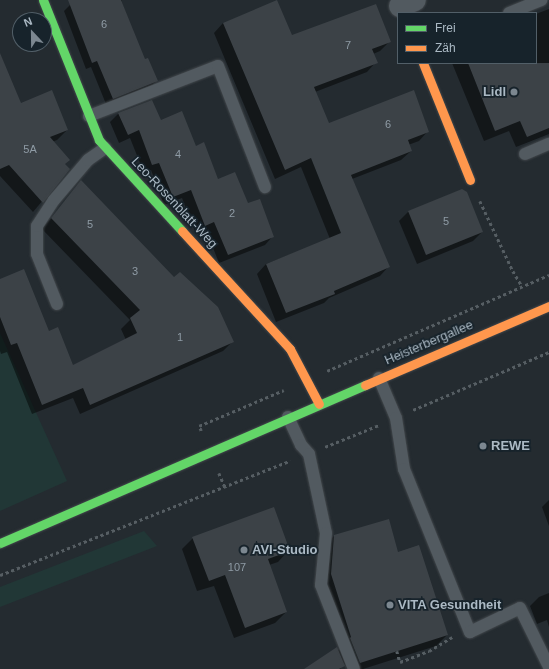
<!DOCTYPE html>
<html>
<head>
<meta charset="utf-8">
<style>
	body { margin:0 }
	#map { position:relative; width:549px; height:669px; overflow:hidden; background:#242b30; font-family:Arial,sans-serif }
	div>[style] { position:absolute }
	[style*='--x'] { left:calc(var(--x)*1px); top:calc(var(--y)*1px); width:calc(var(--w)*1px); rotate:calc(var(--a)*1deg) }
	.green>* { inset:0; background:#213736 }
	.shadow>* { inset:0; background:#0007 }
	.building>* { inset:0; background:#3c4247 }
	.path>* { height:2.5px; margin-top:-1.25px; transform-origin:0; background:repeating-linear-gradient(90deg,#565e63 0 3px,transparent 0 6px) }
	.roads { filter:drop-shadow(0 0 1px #42474b) drop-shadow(0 0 1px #42474b) }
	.lane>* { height:12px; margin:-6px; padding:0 6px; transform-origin:6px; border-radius:6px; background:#525a60 }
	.street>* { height:22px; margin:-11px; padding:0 11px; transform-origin:11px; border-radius:11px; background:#525a60 }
	.fast>* { height:9px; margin:-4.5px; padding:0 4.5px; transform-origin:4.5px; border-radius:4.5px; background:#63d668 }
	.slow>* { height:9px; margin:-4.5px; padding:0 4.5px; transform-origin:4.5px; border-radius:4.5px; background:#ff974d }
	.dots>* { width:11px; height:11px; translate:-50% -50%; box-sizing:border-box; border:2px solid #17232b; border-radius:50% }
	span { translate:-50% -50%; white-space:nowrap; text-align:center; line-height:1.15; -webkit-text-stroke:3.5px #17232b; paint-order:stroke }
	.number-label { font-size:11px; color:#8f9ba5 }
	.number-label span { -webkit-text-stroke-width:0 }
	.poi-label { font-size:13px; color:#abb9c4; font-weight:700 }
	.right { translate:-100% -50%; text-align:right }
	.left { translate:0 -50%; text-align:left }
	.street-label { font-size:13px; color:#abb9c4 }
	.legend { position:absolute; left:397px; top:12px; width:140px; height:52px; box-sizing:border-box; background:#17232b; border:1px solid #525f68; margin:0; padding:5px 7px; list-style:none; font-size:12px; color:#abb9c4 }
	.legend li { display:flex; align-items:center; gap:8px; height:20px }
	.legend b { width:20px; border:1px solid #525f68 }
	.north { position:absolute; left:12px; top:12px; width:40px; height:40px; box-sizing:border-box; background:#17232b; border:1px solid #525f68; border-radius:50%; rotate:338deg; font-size:11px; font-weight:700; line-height:16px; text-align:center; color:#abb9c4 }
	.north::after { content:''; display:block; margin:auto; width:14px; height:18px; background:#7c8790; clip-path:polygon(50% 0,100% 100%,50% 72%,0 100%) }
</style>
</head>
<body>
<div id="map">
	<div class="green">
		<div style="clip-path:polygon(0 333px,67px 481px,0 511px)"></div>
		<div style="clip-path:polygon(144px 531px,157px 546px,0 607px,0 587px)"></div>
	</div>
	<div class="shadow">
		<div style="clip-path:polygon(82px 0,122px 0,121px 1px,144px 60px,156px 81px,150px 87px,106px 104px,91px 67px,86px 69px,64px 11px,70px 5px)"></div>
		<div style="clip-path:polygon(549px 9px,549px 134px,516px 147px,509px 131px,484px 141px,452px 63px,536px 63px,536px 14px)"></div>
		<div style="clip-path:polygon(223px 23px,292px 36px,389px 42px,380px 51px,373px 54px,376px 62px,367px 72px,315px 92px,329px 125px,428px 131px,419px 141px,408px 145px,411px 151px,401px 160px,352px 179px,389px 266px,380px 276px,329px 298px,324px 303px,276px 322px,257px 274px,266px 264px,330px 239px,301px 167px,275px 179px,214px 33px)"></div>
		<div style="clip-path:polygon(0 54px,20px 104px,67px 130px,57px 140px,52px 142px,64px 164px,69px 169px,33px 212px,0 176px)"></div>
		<div style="clip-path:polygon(119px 113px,160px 121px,195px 147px,218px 180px,247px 204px,273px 236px,265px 245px,219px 263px,206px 230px,196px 234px,182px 198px,164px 205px,151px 170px,144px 173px,130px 138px,119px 143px,110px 122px)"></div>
		<div style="clip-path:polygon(81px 182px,233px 341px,223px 351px,80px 414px,73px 398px,32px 414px,7px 352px,1px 354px,0 351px,0 280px,48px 332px,72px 367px,126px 340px,121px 329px,130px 320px,42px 229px)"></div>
		<div style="clip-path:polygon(461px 190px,482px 232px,473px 241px,417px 264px,399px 221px,408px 212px)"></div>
		<div style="clip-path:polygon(549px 500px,549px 526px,542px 507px)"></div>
		<div style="clip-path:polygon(334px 536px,397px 554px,447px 635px,436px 646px,363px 669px,347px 669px,345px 664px,340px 669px,305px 669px,341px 649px,321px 585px,323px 547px)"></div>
		<div style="clip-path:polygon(193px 538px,289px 550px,278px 562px,269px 565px,286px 612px,275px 623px,234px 638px,214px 586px,197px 591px,182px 549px)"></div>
		<div style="clip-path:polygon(549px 593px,549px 627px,547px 620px,537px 624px,530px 606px,539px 597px)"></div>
	</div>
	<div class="building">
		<div style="clip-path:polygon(68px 0,121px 0,145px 59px,148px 58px,158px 81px,113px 99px,97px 61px,92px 63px)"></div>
		<div style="clip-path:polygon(277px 0,292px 35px,376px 4px,391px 42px,372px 49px,378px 63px,314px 87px,329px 123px,414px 90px,429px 132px,408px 140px,412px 151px,351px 175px,390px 267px,334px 291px,335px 294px,286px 313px,266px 264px,341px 233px,311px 158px,285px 170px,223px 23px)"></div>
		<div style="clip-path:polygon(0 53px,21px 103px,52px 90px,68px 130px,50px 137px,70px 160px,65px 164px,70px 169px,43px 203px,9px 165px,0 169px)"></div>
		<div style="clip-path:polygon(468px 63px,549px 63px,549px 128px,527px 137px,520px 121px,495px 131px)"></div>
		<div style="clip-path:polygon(152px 100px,161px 120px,182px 111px,196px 146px,204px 142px,218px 179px,235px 172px,248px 203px,260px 199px,274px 237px,228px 255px,214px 222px,205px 226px,191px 190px,173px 197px,159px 163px,152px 165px,139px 130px,128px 135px,118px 113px)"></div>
		<div style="clip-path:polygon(81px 180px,174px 277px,180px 272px,218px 307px,234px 342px,90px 405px,83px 388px,42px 405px,17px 343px,11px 345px,0 317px,0 279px,24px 269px,49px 331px,58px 327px,73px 365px,137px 333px,130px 318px,140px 310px,51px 218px)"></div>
		<div style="clip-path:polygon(462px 189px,467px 192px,483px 232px,426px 255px,408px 211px)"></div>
		<div style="clip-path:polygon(274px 507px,290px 551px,268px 559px,287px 612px,245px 628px,225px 575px,209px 581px,192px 537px)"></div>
		<div style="clip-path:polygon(389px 519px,398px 552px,419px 545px,448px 635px,360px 663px,350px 638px,351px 637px,331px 574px,334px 535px)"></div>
		<div style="clip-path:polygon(337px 647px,345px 666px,339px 669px,304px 669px)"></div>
	</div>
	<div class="path">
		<div style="--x:480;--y:201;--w:77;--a:64.8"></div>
		<div style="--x:513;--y:271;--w:17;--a:59"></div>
		<div style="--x:327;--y:371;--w:242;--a:-23.4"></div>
		<div style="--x:413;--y:410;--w:148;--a:-23.1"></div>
		<div style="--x:201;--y:431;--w:5;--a:-112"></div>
		<div style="--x:199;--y:426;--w:92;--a:-23"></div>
		<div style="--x:325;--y:447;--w:58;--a:-22.2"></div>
		<div style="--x:219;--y:473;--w:15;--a:67"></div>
		<div style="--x:0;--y:575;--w:312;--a:-21.5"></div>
		<div style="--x:397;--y:651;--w:11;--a:75"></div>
		<div style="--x:400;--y:662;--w:31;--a:-21"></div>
		<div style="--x:429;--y:651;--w:27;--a:-31"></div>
	</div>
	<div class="roads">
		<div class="lane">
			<div style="--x:509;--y:13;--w:35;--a:-22"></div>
			<div style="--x:89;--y:116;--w:138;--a:-21.2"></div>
			<div style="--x:218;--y:66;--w:130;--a:68.8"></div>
			<div style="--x:525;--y:154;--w:26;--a:-23"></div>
			<div style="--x:57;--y:304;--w:54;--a:-111.8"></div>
			<div style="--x:37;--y:254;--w:28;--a:-90"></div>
			<div style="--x:37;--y:226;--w:31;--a:-57"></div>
			<div style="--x:54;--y:200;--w:52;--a:-49.6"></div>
			<div style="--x:88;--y:160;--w:21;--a:-35"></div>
			<div style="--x:379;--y:378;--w:43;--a:67"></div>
			<div style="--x:396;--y:418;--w:52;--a:81.1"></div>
			<div style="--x:404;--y:469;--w:176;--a:68"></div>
			<div style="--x:470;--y:632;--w:55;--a:-25.6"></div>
			<div style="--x:520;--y:608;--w:66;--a:63.8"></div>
			<div style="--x:288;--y:417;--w:31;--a:65"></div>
			<div style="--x:301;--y:445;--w:12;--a:48"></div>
			<div style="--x:309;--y:454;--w:81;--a:77.9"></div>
			<div style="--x:326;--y:533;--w:52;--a:95.5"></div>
			<div style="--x:321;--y:585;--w:90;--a:68.6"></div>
		</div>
		<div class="street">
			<div style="--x:400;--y:6;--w:16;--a:-22"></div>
		</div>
		<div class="fast">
			<div style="--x:43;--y:0;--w:151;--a:68.2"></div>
			<div style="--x:99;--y:140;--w:123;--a:47.6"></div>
			<div style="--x:0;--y:543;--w:398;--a:-23.4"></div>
		</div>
		<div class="slow">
			<div style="--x:423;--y:63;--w:126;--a:68.1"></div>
			<div style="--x:182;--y:231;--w:160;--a:47.5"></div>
			<div style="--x:290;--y:349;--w:62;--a:62.2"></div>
			<div style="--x:365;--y:385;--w:200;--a:-23.2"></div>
		</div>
	</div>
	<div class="dots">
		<div style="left:514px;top:92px;background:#7c8790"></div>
		<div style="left:483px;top:446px;background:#7c8790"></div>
		<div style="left:244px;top:550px;background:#7c8790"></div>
		<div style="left:390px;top:605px;background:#7c8790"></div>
	</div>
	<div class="number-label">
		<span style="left:104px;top:24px">6</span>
		<span style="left:348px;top:45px">7</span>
		<span style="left:388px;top:124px">6</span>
		<span style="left:30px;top:149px">5A</span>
		<span style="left:178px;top:154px">4</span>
		<span style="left:232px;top:213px">2</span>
		<span style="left:446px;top:221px">5</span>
		<span style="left:90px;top:224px">5</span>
		<span style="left:135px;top:271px">3</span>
		<span style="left:180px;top:337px">1</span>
		<span style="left:237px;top:567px">107</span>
	</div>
	<div class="poi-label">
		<span class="right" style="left:506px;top:92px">Lidl</span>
		<span class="left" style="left:491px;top:446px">REWE</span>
		<span class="left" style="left:252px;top:550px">AVI-Studio</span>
		<span class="left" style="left:398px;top:605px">VITA Gesundheit</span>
	</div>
	<div class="street-label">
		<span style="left:174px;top:203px;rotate:47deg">Leo-Rosenblatt-Weg</span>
		<span style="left:429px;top:343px;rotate:-23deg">Heisterbergallee</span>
	</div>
	<ul class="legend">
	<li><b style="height:5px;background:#63d668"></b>Frei</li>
	<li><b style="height:5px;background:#ff974d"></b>Zäh</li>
	</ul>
	<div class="north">N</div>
</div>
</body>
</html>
